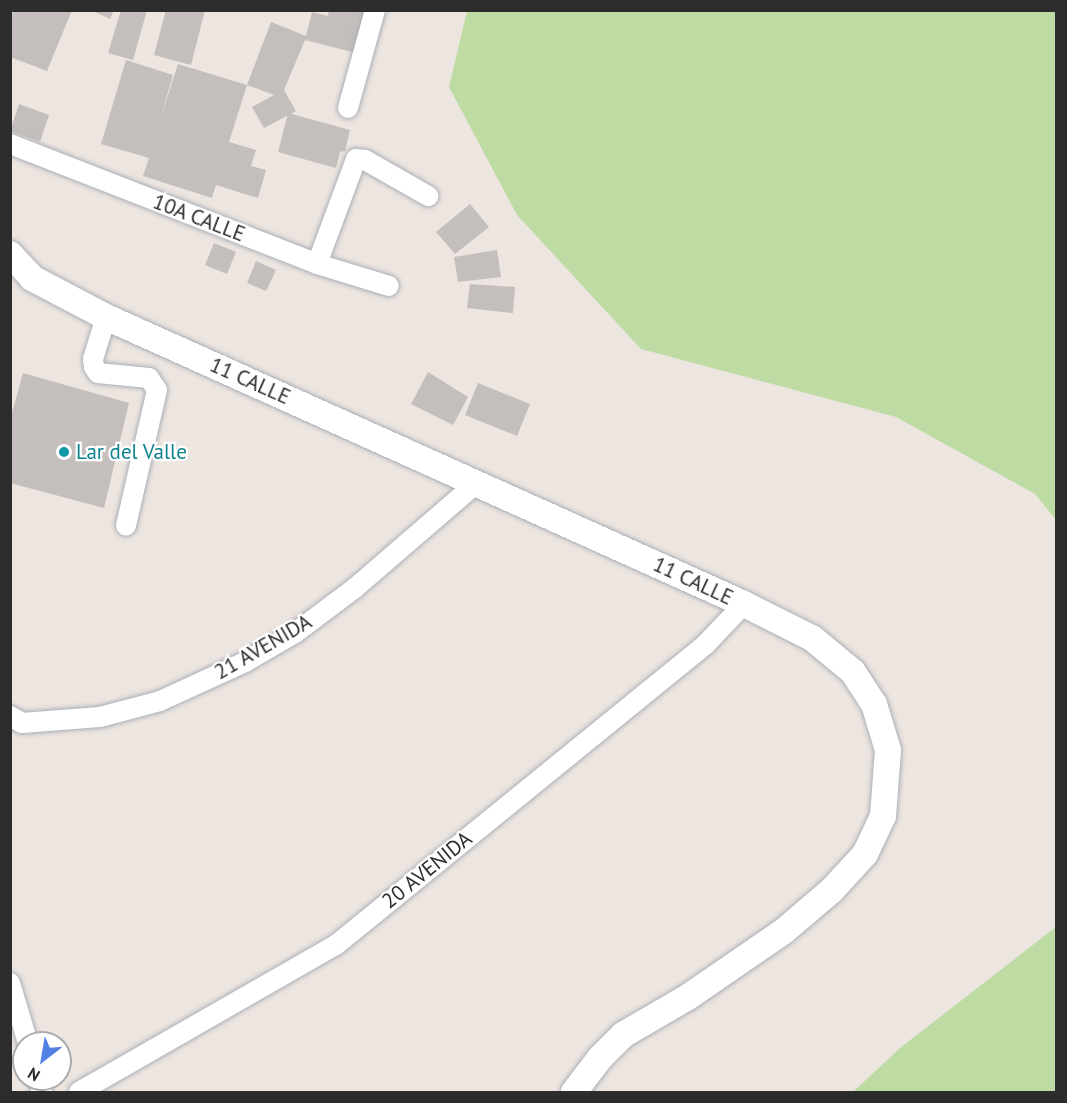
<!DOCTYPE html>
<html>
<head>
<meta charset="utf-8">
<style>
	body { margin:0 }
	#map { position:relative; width:1067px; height:1103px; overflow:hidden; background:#ece5e0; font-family:"PT Sans",sans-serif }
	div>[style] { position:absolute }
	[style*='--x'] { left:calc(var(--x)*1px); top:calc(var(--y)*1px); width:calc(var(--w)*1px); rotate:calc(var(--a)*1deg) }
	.green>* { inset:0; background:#bddba3 }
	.building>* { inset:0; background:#c4bfbc }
	.roads { filter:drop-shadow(0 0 2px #acafb6) drop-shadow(0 0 2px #acafb6) }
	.minor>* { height:20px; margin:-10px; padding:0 10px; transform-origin:10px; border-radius:10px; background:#fff }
	.tertiary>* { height:26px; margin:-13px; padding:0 13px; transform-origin:13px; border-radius:13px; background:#fff }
	.dots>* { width:16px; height:16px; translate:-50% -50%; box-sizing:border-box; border:3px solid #fff; border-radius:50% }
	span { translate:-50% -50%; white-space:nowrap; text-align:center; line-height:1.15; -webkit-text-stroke:4.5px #fff; paint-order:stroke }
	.street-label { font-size:21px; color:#2c2c2c }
	.culture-label { font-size:21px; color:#0d838f }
	.left { translate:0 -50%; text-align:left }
	.frame { position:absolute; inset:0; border:12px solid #2c2c2c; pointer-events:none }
	.north { position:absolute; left:12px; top:1031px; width:60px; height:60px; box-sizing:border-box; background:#fff; border:2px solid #ababab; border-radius:50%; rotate:211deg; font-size:16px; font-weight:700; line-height:24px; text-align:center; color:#2c2c2c }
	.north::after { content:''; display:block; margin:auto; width:21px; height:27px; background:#5481e4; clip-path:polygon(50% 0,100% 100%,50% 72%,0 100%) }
</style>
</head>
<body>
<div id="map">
	<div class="green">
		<div style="clip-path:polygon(467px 11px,1056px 11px,1056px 520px,1035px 494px,896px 417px,641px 349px,517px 215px,449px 87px)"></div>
		<div style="clip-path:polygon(1056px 927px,1056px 1092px,853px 1092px,900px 1048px)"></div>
	</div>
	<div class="building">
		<div style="clip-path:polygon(14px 10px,72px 10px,47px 71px,10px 57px,10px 20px)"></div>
		<div style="clip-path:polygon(91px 10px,114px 10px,110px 19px)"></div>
		<div style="clip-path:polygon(121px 10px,147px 10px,133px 60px,108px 53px)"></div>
		<div style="clip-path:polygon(166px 10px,205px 10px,191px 65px,154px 55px)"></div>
		<div style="clip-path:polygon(329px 10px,370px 10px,360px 54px,305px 40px,284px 90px,296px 111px,264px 128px,252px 107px,274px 95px,247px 85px,271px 22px,306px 36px,312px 12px,328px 16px)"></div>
		<div style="clip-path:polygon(126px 60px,173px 75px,160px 120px,178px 64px,247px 85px,229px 142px,256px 150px,251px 166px,266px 170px,258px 198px,216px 185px,212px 198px,143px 176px,149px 158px,101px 144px)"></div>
		<div style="clip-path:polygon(19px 104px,49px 115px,40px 142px,10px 131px)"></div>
		<div style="clip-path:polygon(288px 113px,350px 130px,345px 151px,340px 152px,336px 168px,278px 152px)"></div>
		<div style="clip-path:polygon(470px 204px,489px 227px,455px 254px,436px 232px)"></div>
		<div style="clip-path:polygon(214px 243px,236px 252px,227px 274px,205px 265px)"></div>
		<div style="clip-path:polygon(497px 250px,501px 277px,458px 282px,454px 257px)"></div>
		<div style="clip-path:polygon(256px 261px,276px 270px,266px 291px,247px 283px)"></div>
		<div style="clip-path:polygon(470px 284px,515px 287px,513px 313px,467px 308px)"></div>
		<div style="clip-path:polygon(428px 372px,468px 397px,453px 425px,411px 404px)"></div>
		<div style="clip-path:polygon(23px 373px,129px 403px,104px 508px,10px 483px,10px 420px)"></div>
		<div style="clip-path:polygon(478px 383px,530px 404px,517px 436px,465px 415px)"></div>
	</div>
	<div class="roads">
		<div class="minor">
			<div style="--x:348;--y:108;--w:102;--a:-74.6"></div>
			<div style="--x:10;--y:144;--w:330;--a:21.3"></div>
			<div style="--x:317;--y:264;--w:75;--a:17"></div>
			<div style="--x:317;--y:264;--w:112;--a:-69.6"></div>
			<div style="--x:356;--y:159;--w:9;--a:6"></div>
			<div style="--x:365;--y:160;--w:73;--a:29.7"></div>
			<div style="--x:106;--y:317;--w:44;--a:107.2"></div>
			<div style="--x:93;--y:359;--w:8;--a:83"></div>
			<div style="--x:94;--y:367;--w:7;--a:56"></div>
			<div style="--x:98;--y:373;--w:51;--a:5.6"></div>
			<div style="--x:149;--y:378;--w:14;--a:56"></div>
			<div style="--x:157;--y:390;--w:139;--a:102.9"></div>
			<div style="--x:10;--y:716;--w:14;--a:30"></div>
			<div style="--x:22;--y:723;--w:78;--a:-4.4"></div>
			<div style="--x:100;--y:717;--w:62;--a:-14.9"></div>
			<div style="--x:160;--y:701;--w:94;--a:-24.6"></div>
			<div style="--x:245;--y:662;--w:58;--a:-30.1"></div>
			<div style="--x:295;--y:633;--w:75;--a:-36.9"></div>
			<div style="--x:355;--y:588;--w:162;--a:-40.8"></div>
			<div style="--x:10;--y:983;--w:63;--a:73.3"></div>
			<div style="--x:38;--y:1079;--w:14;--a:73"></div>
			<div style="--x:79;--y:1092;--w:296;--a:-29.8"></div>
			<div style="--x:336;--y:945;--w:477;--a:-39.1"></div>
			<div style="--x:706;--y:644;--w:55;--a:-46.5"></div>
		</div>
		<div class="tertiary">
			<div style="--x:10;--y:254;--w:33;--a:47"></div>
			<div style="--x:32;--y:278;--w:84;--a:27.8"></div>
			<div style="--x:106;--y:317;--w:700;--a:24.22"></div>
			<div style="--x:744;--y:604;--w:76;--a:26.6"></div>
			<div style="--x:812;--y:638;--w:53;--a:39.7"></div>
			<div style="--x:853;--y:672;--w:38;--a:57"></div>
			<div style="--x:874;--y:704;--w:48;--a:73.1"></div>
			<div style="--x:888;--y:750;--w:66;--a:94.3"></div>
			<div style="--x:883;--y:816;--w:42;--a:115.3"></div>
			<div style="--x:865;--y:854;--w:49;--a:132.5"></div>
			<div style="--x:832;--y:890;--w:63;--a:139.5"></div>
			<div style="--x:784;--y:931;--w:116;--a:145.5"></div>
			<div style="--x:688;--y:997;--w:75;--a:149.7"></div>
			<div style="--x:623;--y:1035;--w:33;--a:135"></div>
			<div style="--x:600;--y:1058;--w:43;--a:127.4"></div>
		</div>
	</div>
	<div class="dots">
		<div style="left:64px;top:452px;background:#0f9aa8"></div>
	</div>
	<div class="street-label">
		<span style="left:199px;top:218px;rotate:21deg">10A CALLE</span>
		<span style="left:250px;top:381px;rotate:24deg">11 CALLE</span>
		<span style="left:693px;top:581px;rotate:25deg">11 CALLE</span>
		<span style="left:263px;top:647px;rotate:-30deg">21 AVENIDA</span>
		<span style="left:427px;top:870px;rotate:-39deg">20 AVENIDA</span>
	</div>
	<div class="culture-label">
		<span class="left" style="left:76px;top:452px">Lar del Valle</span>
	</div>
	<div class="frame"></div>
	<div class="north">N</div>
</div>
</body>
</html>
